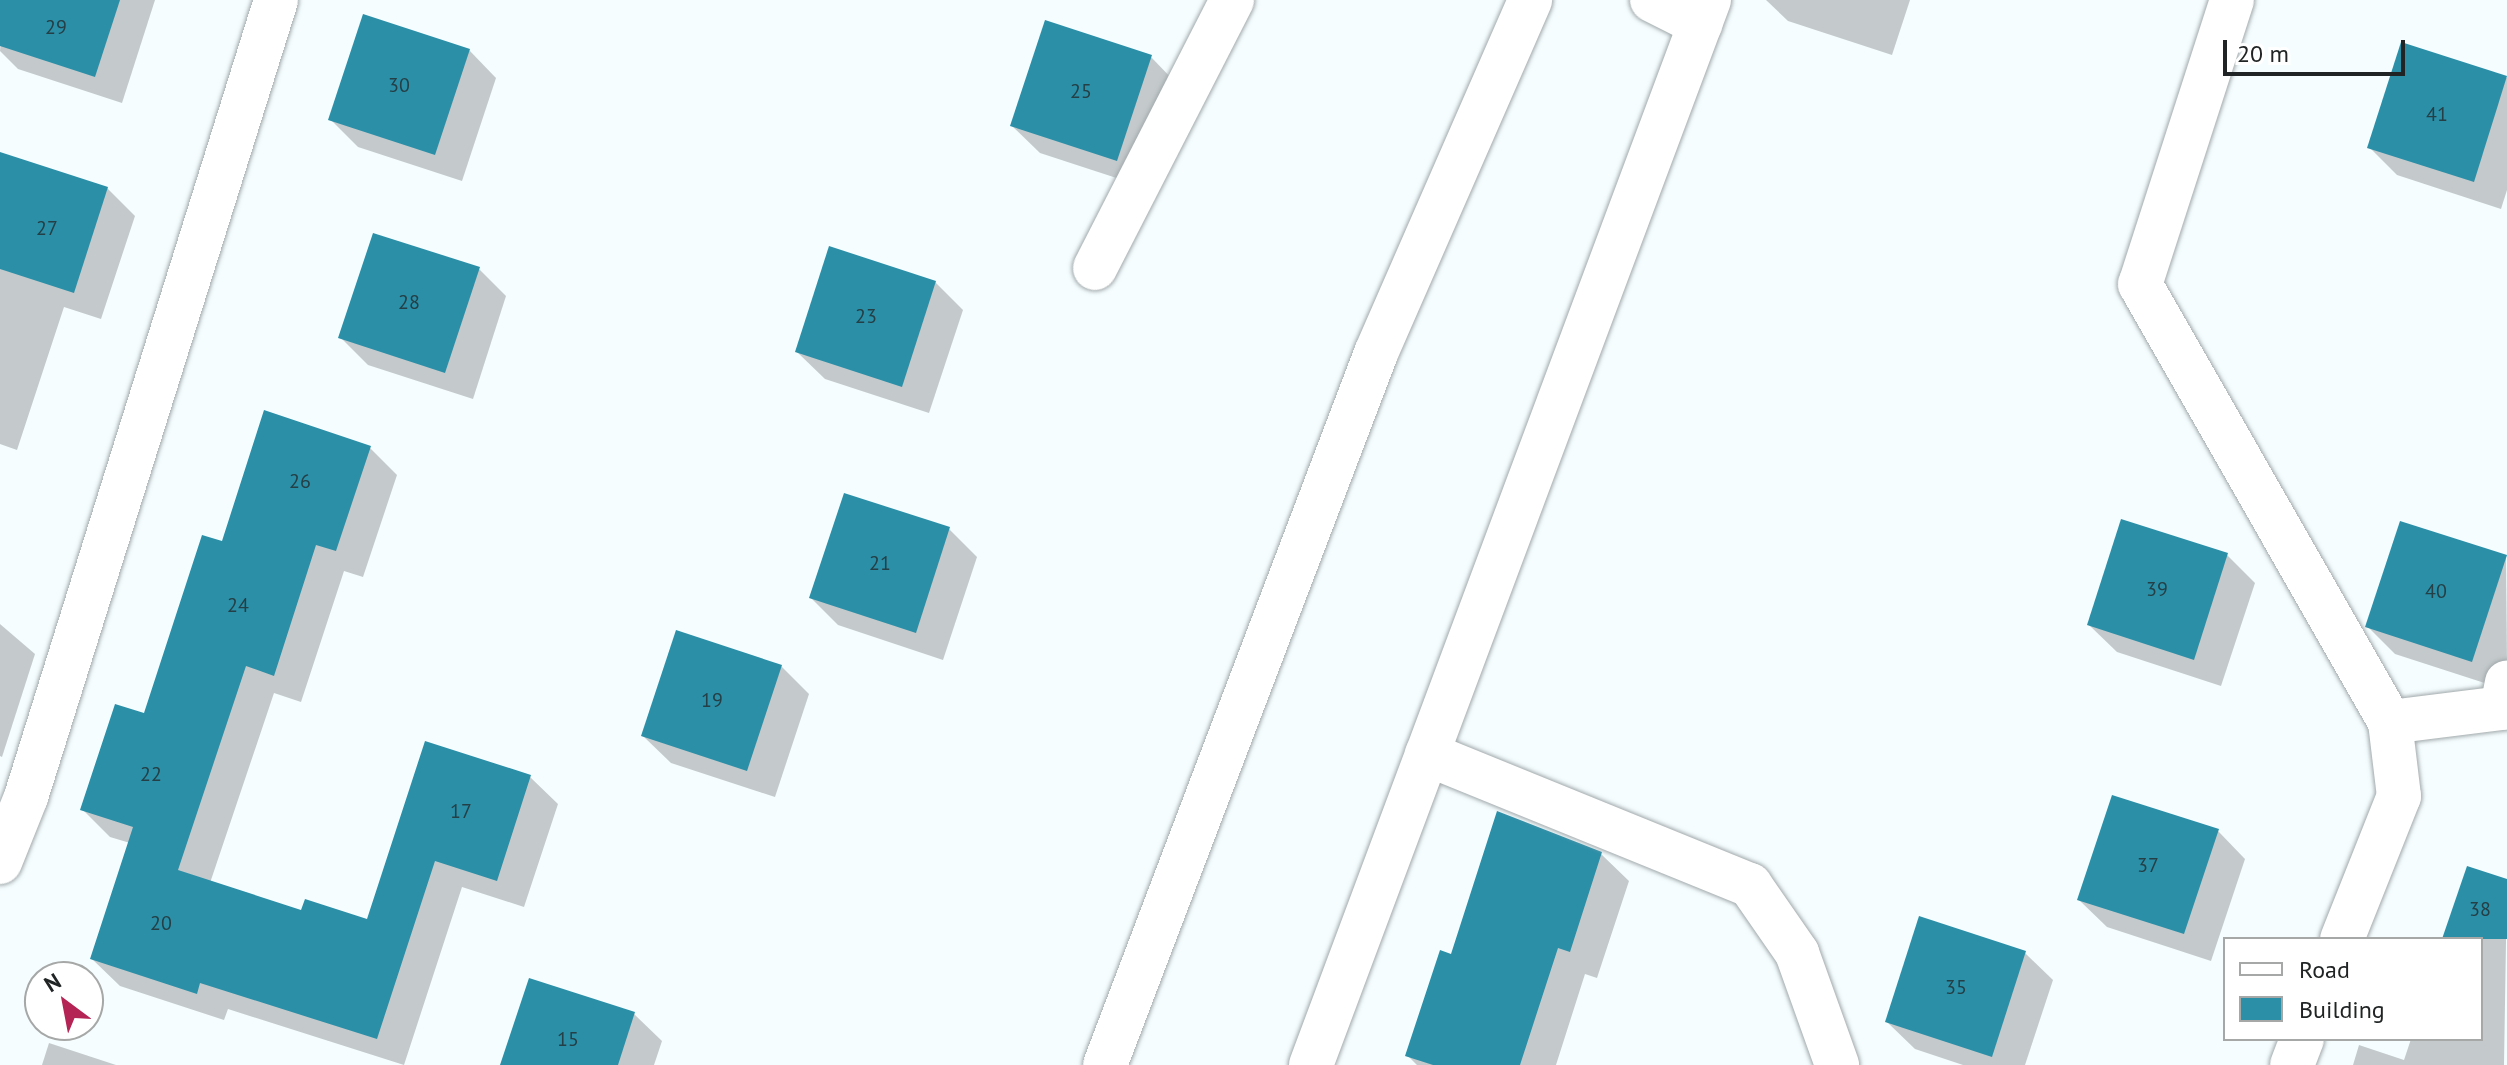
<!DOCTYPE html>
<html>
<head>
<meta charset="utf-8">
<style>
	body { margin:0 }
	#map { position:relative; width:2507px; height:1065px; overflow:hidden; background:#f5fdff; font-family:"PT Sans",sans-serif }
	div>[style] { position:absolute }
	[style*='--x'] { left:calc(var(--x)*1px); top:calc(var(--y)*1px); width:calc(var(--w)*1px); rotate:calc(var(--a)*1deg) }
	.shadow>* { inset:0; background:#0003 }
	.building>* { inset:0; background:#2b8fa8 }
	.roads { filter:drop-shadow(0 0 2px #a2a9ab) drop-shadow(0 0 2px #a2a9ab) }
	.minor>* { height:44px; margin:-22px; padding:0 22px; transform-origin:22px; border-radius:22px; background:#fff }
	span { translate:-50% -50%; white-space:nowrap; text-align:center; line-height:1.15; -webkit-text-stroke:6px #fff; paint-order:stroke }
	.number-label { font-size:20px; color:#243f45 }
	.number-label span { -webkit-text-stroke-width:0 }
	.legend { position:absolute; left:2223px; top:937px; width:260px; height:104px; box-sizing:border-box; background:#fff; border:2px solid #a6a7a7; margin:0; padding:10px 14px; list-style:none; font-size:24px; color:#212424 }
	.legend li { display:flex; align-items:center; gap:16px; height:40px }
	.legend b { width:40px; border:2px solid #a6a7a7 }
	.north { position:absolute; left:24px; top:961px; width:80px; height:80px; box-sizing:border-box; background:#fff; border:2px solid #a6a7a7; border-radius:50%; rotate:328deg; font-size:22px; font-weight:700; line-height:32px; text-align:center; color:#212424 }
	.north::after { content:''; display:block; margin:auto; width:28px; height:36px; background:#b42454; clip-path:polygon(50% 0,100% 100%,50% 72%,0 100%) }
	.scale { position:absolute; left:2223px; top:40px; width:182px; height:36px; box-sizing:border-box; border:4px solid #212424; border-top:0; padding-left:10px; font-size:24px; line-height:28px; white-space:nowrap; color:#212424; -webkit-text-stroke:6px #fff; paint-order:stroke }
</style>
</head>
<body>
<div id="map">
	<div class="shadow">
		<div style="clip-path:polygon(4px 0,155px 0,122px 103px,18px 69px,0 51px)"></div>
		<div style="clip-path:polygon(1766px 0,1910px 0,1892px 55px,1788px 21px)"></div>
		<div style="clip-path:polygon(2403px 44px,2507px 78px,2507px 190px,2501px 209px,2397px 175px,2369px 147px)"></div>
		<div style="clip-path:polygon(469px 50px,496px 78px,462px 181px,358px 147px,331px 120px)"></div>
		<div style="clip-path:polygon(1151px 57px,1178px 85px,1144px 187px,1040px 153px,1012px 126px)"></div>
		<div style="clip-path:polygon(0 163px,107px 188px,135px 216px,101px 319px,64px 307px,17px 450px,0 444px)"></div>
		<div style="clip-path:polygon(479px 269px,506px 296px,473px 399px,368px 365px,340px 337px)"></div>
		<div style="clip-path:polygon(935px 282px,963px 310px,929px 413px,825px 379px,797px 352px)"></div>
		<div style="clip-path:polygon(370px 448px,397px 475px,363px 577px,344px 571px,301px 702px,274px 693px,210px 883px,302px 912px,368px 921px,426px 743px,530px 777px,558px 804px,524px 907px,462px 887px,404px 1065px,228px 1009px,224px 1020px,120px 986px,92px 959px,130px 843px,110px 837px,82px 809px,145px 716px,223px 544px)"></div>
		<div style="clip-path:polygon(845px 496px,949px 529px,977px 557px,943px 660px,838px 625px,811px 598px)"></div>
		<div style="clip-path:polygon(2227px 555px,2255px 583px,2221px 686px,2117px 652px,2089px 625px)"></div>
		<div style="clip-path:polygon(2506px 557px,2507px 665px,2500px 688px,2395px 654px,2368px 627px)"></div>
		<div style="clip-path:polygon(0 624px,35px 654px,2px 757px,0 756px)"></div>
		<div style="clip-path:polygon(781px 666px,809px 694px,775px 797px,671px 763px,643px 736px)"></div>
		<div style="clip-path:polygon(2218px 831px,2245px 859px,2211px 961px,2107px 927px,2079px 900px)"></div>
		<div style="clip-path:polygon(1601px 854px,1629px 881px,1597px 978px,1585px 974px,1556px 1065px,1417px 1065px,1407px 1055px,1452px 956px)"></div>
		<div style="clip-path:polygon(2507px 881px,2504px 1065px,2353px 1065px,2359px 1045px,2404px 1060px,2411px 1039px,2481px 1039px,2481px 939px,2445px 939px)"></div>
		<div style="clip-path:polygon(2025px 953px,2053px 980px,2025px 1065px,1963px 1065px,1915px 1049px,1887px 1022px)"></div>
		<div style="clip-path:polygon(634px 1014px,662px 1041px,654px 1065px,502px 1065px)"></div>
		<div style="clip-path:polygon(49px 1043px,116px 1065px,42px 1065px)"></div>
	</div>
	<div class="building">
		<div style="clip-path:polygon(0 0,120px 0,95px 77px,0 46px)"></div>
		<div style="clip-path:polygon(363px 14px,470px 49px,435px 155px,328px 120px)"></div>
		<div style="clip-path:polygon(1045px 20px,1152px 55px,1117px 161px,1010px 126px)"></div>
		<div style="clip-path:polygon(2401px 42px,2507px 76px,2474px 182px,2367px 148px)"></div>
		<div style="clip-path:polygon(0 152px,108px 187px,74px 293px,0 269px)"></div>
		<div style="clip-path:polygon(373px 233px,480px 267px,445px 373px,338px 338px)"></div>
		<div style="clip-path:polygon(829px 246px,936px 281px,902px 387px,795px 352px)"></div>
		<div style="clip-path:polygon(264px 410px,371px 446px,336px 551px,316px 545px,274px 676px,246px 666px,178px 870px,301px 910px,305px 899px,367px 919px,425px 741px,531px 775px,497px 881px,435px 861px,377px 1039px,200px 983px,197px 994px,90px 959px,133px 827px,80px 810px,115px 704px,144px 713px,202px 535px,222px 541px)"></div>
		<div style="clip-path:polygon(844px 493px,950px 527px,916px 633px,809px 598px)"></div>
		<div style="clip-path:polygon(2121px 519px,2228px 553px,2194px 660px,2087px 625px)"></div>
		<div style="clip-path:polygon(2400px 521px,2507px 555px,2472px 662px,2365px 627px)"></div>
		<div style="clip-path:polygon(676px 630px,782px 665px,747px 771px,641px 736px)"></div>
		<div style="clip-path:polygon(2112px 795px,2219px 829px,2184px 934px,2077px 900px)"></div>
		<div style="clip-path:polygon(1497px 811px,1602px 852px,1570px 952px,1558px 948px,1520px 1065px,1433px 1065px,1405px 1056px,1440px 950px,1451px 954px)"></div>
		<div style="clip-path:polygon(2467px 866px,2507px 879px,2507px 939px,2442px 939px)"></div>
		<div style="clip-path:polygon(1919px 916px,2026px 951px,1992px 1057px,1885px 1022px)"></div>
		<div style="clip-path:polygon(529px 978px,635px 1012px,618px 1065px,500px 1065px)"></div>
	</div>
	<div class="roads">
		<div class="minor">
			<div style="--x:1652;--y:0;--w:54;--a:26.6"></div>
			<div style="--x:2232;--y:0;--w:299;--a:107.9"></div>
			<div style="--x:2140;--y:284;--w:504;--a:60.28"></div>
			<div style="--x:2390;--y:722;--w:75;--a:83.1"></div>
			<div style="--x:2399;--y:796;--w:154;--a:111.7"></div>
			<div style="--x:1095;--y:268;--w:301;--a:-62.9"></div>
			<div style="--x:2390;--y:722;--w:113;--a:-7.1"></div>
			<div style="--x:2502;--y:708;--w:26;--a:-79"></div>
			<div style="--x:1427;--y:754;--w:349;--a:22.1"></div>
			<div style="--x:1750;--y:885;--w:83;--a:55.3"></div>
			<div style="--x:1797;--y:953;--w:119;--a:70.3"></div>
			<div style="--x:0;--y:862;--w:70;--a:-68.2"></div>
			<div style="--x:26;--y:797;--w:835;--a:-72.58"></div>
			<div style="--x:1105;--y:1065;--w:762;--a:-69.16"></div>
			<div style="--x:1376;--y:353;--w:385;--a:-66.4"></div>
			<div style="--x:1311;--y:1065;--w:1137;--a:-69.51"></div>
			<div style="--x:2292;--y:1065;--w:28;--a:-69"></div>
		</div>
	</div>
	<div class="number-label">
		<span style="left:56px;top:27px">29</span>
		<span style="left:399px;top:85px">30</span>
		<span style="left:1081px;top:91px">25</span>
		<span style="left:2437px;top:114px">41</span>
		<span style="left:47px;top:228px">27</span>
		<span style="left:409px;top:302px">28</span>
		<span style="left:866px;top:316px">23</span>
		<span style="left:300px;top:481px">26</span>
		<span style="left:880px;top:563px">21</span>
		<span style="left:2157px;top:589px">39</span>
		<span style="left:2436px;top:591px">40</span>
		<span style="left:238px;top:605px">24</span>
		<span style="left:712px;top:700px">19</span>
		<span style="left:151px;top:774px">22</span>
		<span style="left:461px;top:811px">17</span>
		<span style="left:2148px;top:865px">37</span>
		<span style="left:2480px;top:909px">38</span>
		<span style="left:161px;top:923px">20</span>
		<span style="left:1956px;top:987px">35</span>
		<span style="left:568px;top:1039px">15</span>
	</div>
	<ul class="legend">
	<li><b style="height:10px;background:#fff"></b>Road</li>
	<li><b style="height:22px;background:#2b8fa8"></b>Building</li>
	</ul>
	<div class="north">N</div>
	<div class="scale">20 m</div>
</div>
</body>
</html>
